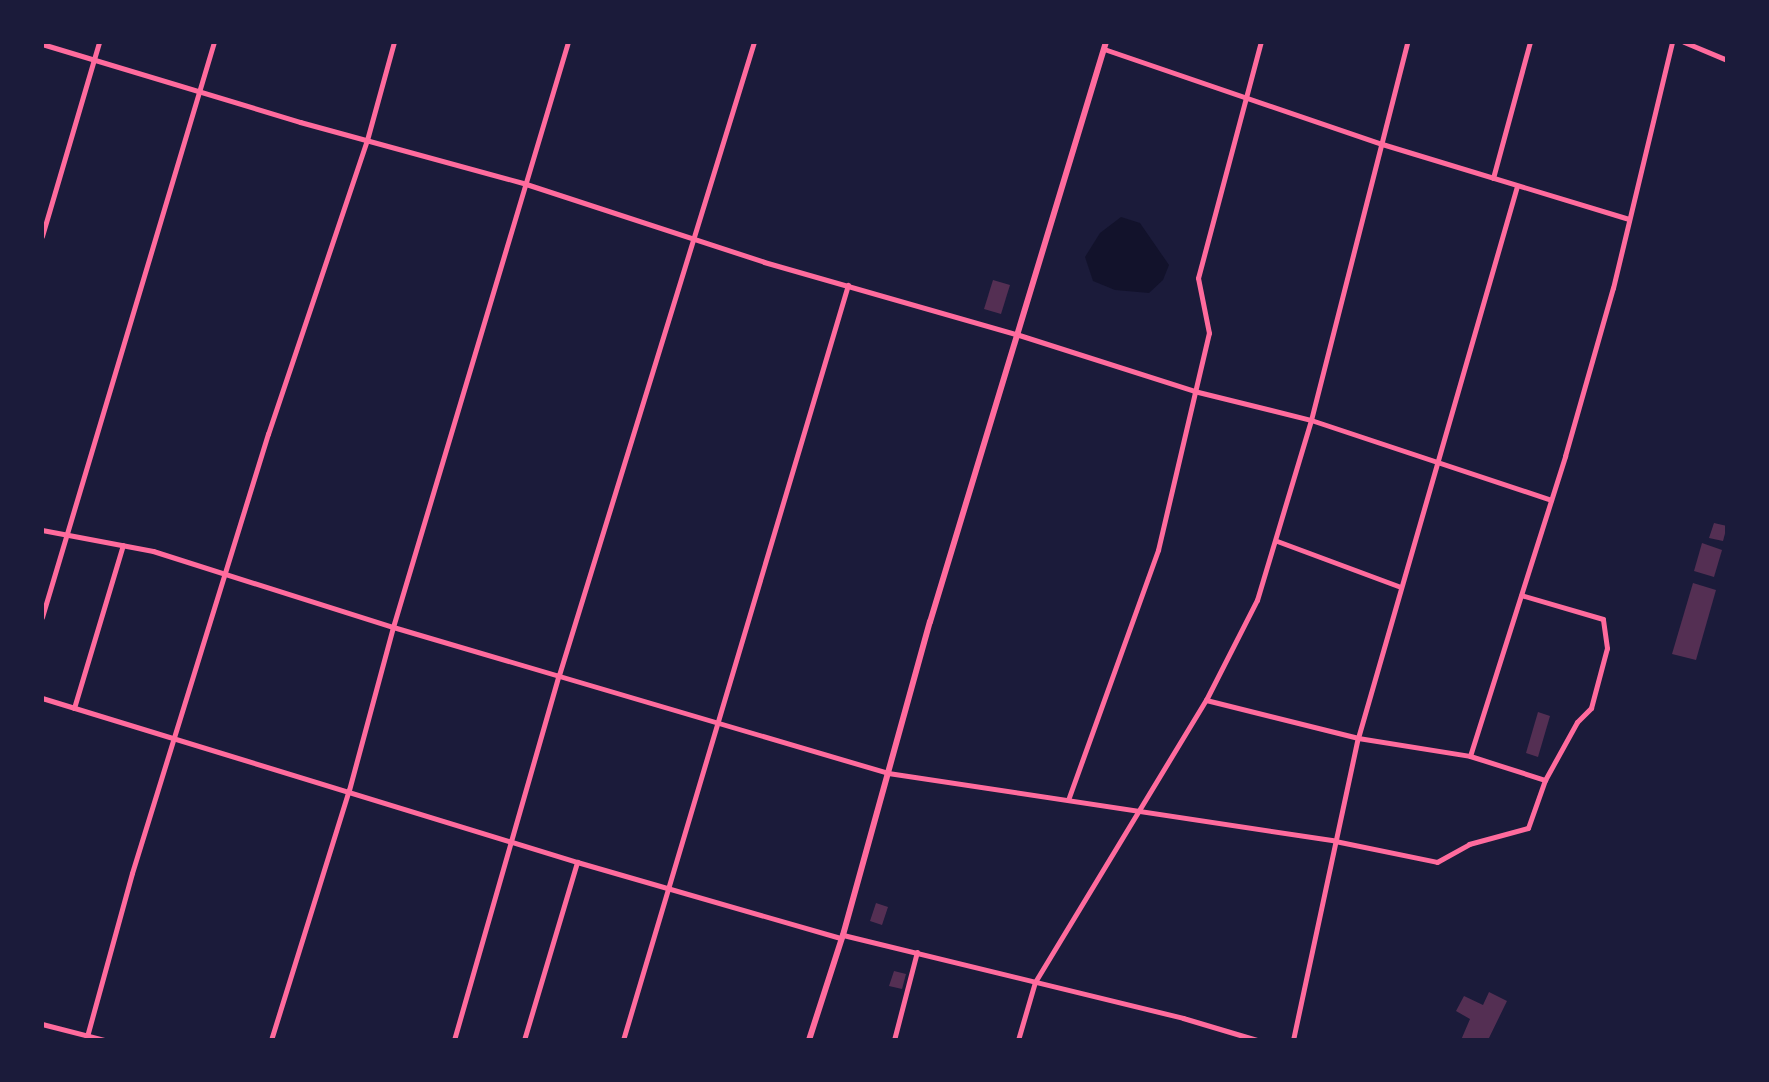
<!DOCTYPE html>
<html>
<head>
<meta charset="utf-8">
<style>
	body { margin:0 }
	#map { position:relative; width:1769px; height:1082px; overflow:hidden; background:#1b1b3a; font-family:"Crimson Pro",serif }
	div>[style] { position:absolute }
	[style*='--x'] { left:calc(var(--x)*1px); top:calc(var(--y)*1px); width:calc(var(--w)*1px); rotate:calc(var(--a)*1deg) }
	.water>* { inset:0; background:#12122b }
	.building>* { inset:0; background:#542f53 }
	.minor>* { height:5px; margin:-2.5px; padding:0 2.5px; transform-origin:2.5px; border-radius:2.5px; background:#ff6b9d }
	.tertiary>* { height:6px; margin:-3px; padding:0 3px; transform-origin:3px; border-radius:3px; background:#ff6b9d }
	span { translate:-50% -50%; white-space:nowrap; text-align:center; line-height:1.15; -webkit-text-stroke:8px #1b1b3a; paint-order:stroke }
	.frame { position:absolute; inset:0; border:44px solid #1b1b3a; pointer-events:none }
</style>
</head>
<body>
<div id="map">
	<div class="water">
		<div style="clip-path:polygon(1121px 217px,1140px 223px,1169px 265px,1163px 280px,1149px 293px,1115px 290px,1093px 281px,1085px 257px,1100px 233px)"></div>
	</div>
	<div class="building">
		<div style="clip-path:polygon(993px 280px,1010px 285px,1001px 314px,984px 309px)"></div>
		<div style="clip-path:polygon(1714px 523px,1727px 526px,1723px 541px,1709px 538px)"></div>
		<div style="clip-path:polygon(1702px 543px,1722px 550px,1714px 577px,1694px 571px)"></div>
		<div style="clip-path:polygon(1693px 583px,1716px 590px,1696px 660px,1672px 654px)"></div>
		<div style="clip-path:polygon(1538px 712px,1550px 716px,1538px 757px,1526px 753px)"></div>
		<div style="clip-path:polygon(876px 903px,888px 907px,882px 925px,870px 921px)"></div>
		<div style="clip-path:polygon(894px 971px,906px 974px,902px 989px,889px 986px)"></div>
		<div style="clip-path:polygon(1489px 992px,1507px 1001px,1488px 1040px,1461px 1040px,1470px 1019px,1456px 1011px,1464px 996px,1483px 1005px)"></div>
	</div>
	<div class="minor">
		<div style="--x:1684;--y:42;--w:47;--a:22.7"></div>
		<div style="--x:42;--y:44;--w:270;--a:16.8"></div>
		<div style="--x:300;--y:122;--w:234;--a:15.3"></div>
		<div style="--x:526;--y:184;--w:250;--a:18.1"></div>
		<div style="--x:764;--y:262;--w:265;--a:16"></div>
		<div style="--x:1019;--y:335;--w:184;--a:17.7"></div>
		<div style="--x:1194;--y:391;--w:121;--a:13.9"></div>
		<div style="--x:1311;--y:420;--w:253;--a:18.4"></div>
		<div style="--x:1104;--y:49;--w:294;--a:18.9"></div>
		<div style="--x:1382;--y:144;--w:258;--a:16.9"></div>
		<div style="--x:1493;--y:178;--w:141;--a:-74.8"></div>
		<div style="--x:42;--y:236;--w:202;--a:-73.6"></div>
		<div style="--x:42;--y:530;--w:113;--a:10.7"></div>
		<div style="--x:153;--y:551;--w:252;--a:17.6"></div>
		<div style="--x:393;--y:627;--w:516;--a:16.43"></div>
		<div style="--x:888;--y:773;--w:452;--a:8.6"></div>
		<div style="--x:1335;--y:841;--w:104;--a:11.6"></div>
		<div style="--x:1437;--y:862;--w:37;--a:-29"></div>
		<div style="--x:1469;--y:844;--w:61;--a:-15.2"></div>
		<div style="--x:1528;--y:828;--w:51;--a:-70.5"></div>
		<div style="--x:1545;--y:780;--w:66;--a:-61.1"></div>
		<div style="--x:1577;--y:722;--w:20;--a:-45"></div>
		<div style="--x:1591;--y:708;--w:62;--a:-75.1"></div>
		<div style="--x:1607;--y:648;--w:29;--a:-98"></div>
		<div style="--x:1603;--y:619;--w:85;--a:-163.7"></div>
		<div style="--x:1277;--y:541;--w:132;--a:20.4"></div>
		<div style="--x:42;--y:617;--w:600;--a:-73.35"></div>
		<div style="--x:42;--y:698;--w:560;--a:17.04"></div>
		<div style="--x:577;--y:862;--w:275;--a:16.1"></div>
		<div style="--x:1206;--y:700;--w:157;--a:14"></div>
		<div style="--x:1358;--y:738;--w:113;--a:9.1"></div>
		<div style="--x:1470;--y:756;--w:79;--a:17.7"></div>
		<div style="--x:74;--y:708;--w:170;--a:-73.3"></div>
		<div style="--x:1470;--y:756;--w:315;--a:-72.4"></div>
		<div style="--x:1565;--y:456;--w:175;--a:-74.1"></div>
		<div style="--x:1613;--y:288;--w:253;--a:-76.5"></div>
		<div style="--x:1068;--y:800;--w:266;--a:-70.2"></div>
		<div style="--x:1158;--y:550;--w:223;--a:-76.8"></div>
		<div style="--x:1209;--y:333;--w:56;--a:-101.3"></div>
		<div style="--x:1198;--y:278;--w:244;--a:-75.1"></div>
		<div style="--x:843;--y:935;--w:350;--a:13.7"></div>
		<div style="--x:1183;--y:1018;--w:77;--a:16.6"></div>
		<div style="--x:42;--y:1024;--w:65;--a:14.3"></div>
		<div style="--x:86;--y:1040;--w:173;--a:-74.6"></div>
		<div style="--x:132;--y:873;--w:460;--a:-72.8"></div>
		<div style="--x:268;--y:434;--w:310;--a:-71.4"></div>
		<div style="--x:367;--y:140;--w:102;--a:-74.6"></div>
		<div style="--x:271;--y:1040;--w:262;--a:-72.7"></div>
		<div style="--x:349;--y:790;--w:169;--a:-74.9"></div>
		<div style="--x:393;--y:627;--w:611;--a:-73.35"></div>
		<div style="--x:454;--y:1040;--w:380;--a:-74"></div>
		<div style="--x:559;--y:675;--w:662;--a:-72.88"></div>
		<div style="--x:524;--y:1040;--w:186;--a:-73.4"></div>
		<div style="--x:623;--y:1040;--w:788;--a:-73.41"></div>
		<div style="--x:894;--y:1040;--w:91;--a:-75.4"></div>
		<div style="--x:1018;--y:1040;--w:60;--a:-73.7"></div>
		<div style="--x:1035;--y:982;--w:330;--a:-58.8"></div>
		<div style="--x:1206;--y:700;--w:112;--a:-63"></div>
		<div style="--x:1257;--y:600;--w:188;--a:-73.3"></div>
		<div style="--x:1311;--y:420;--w:390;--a:-75.7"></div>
		<div style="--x:1293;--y:1040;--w:309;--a:-77.9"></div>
		<div style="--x:1358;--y:738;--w:574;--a:-73.93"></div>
	</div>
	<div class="tertiary">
		<div style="--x:809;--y:1040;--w:110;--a:-72.1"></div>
		<div style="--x:843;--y:935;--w:325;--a:-74.5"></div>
		<div style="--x:930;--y:622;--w:606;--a:-73.12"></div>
	</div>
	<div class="frame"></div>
</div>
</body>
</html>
